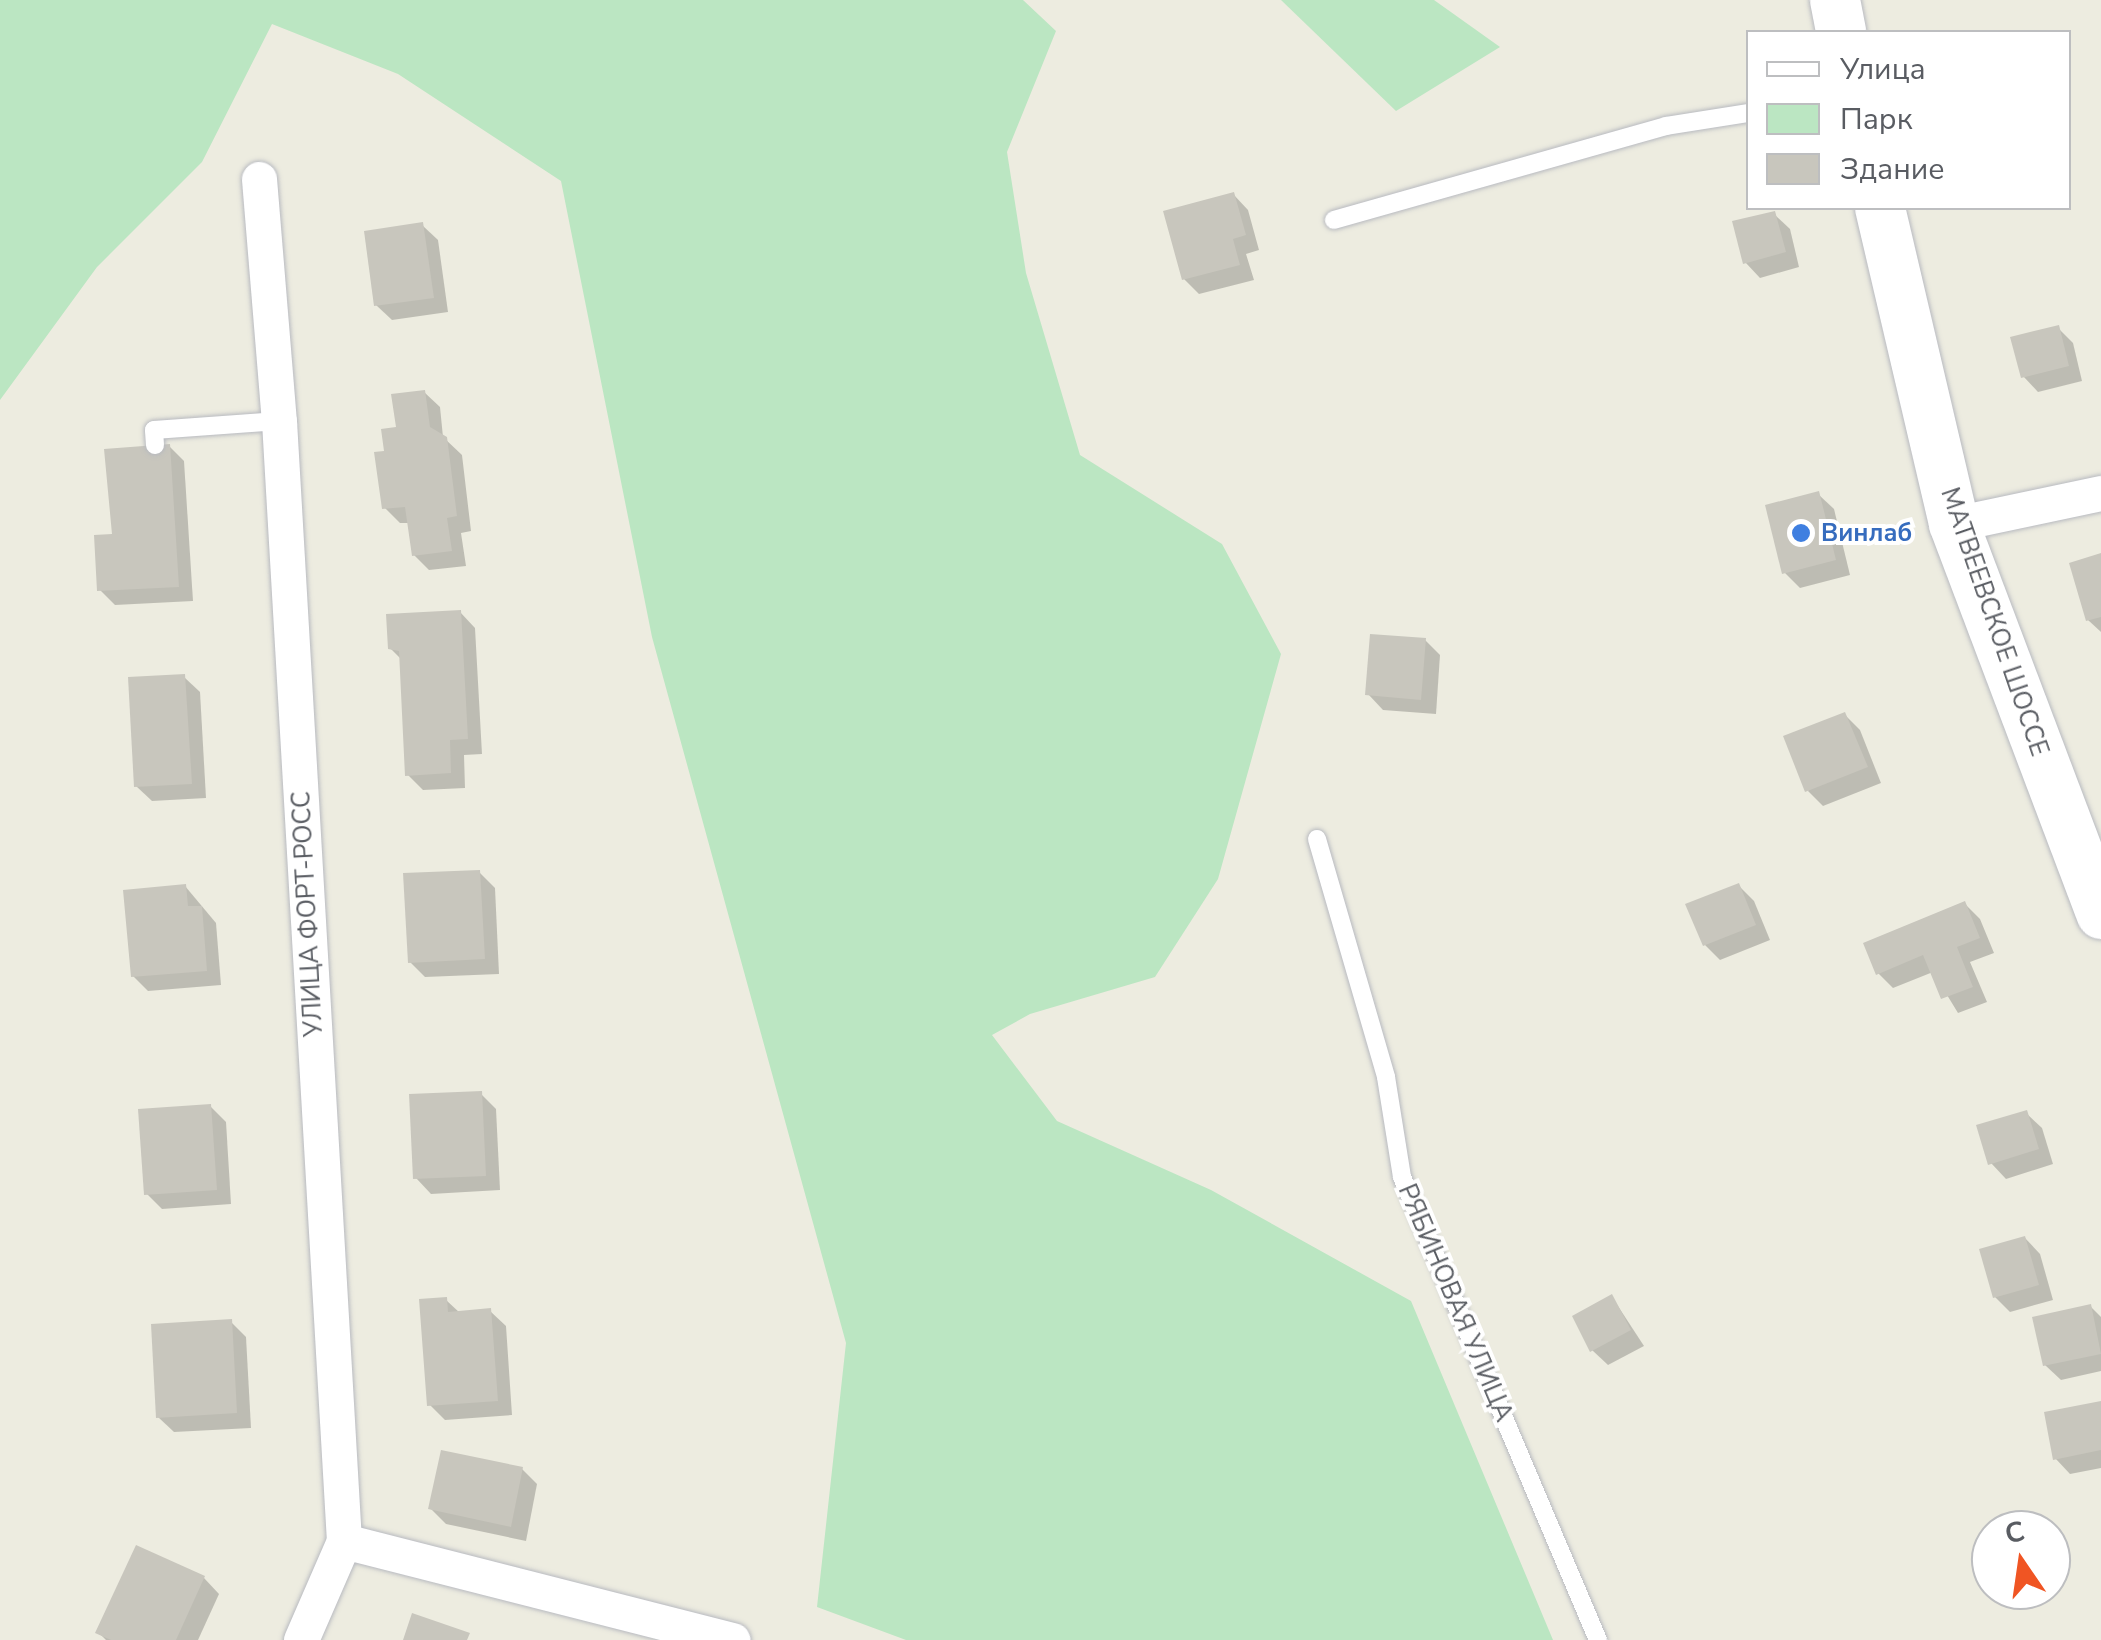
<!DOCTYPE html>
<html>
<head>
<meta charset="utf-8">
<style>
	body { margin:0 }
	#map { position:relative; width:2101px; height:1640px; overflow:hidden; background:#edece0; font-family:"Nunito Sans",sans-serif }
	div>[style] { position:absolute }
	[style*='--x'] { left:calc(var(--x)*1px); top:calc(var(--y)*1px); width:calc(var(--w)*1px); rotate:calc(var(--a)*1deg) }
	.green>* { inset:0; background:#bbe6c2 }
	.shadow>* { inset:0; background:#0003 }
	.building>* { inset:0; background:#c8c6bd }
	.roads { filter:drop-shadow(0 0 2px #b8bac0) drop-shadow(0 0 2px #b8bac0) }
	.service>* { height:18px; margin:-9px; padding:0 9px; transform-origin:9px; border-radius:9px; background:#fff }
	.minor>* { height:35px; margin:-17.5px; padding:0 17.5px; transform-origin:17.5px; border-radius:17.5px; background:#fff }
	.secondary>* { height:50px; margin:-25px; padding:0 25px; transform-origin:25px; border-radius:25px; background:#fff }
	.dots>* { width:28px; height:28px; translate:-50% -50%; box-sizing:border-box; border:5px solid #fff; border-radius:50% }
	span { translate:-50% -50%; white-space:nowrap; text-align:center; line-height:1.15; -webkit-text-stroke:8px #fff; paint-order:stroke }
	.shop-label { font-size:25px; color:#366cbe; font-weight:700 }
	.left { translate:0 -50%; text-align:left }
	.street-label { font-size:25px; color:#595c62 }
	.legend { position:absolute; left:1746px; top:30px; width:325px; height:180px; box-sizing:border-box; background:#fff; border:2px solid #bdbec0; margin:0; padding:12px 18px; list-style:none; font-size:30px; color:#595c62 }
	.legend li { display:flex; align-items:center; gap:20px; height:50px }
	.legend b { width:50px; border:2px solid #bdbec0 }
	.north { position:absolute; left:1971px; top:1510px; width:100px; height:100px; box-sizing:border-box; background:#fff; border:2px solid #bdbec0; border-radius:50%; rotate:347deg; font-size:28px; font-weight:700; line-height:40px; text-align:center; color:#595c62 }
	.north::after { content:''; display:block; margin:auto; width:35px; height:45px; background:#f05523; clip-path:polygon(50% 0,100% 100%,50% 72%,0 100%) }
</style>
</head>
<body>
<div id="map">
	<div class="green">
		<div style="clip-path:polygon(0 0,1023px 0,1056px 31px,1007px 152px,1026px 273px,1080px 455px,1222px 544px,1281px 654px,1218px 879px,1155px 977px,1030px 1014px,992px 1035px,1057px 1121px,1211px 1190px,1411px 1301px,1553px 1640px,906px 1640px,817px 1607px,846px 1343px,652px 637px,561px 181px,398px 74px,272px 24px,202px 162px,97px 267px,0 400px)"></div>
		<div style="clip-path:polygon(1281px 0,1434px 0,1500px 47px,1396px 111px)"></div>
	</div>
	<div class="shadow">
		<div style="clip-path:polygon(1233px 194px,1248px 210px,1259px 250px,1246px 254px,1254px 280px,1199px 294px,1184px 279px)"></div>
		<div style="clip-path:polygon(1774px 214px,1790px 229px,1799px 267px,1760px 278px,1745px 262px)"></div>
		<div style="clip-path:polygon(422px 225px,438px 240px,448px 312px,392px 320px,376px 305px)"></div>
		<div style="clip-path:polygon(2058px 328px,2073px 343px,2082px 381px,2038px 392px,2023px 376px)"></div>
		<div style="clip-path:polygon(424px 392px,440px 407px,443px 437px,462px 455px,471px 531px,461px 533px,466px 566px,429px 570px,414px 555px,410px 523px,400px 523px,385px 508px,387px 453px)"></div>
		<div style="clip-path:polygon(169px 446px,184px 461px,193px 601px,115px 605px,100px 590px,115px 536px)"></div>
		<div style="clip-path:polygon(1818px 494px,1834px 509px,1850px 575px,1800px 588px,1785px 573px)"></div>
		<div style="clip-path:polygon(2101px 555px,2101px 632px,2088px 620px)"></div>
		<div style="clip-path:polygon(460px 612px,475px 628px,482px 754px,464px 755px,465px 788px,423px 790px,408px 775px,401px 659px,390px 648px)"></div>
		<div style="clip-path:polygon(1425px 640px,1440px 655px,1436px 714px,1383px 710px,1368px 694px)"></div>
		<div style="clip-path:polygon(184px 677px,200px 692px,206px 798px,152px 801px,136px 786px)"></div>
		<div style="clip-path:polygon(1845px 715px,1860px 730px,1881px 783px,1823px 806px,1808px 791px)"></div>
		<div style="clip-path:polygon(479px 872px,495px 888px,499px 974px,425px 977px,410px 962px)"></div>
		<div style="clip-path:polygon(185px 886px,216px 923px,221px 985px,148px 991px,133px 976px)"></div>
		<div style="clip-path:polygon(1739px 886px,1754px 901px,1770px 940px,1720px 960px,1705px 945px)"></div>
		<div style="clip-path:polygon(1965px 904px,1980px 919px,1994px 953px,1970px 962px,1987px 1002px,1958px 1013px,1933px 972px,1893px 988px,1878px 973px)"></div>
		<div style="clip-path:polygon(481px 1094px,496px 1109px,500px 1190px,431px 1194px,416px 1178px)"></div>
		<div style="clip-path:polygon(210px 1106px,226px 1122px,231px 1204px,162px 1209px,147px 1194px)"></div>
		<div style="clip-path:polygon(2026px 1113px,2042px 1128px,2053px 1164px,2006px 1179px,1991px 1163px)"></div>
		<div style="clip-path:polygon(2025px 1238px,2040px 1254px,2053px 1300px,2010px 1312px,1995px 1297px)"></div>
		<div style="clip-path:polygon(1612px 1297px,1644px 1346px,1608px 1365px,1592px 1350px)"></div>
		<div style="clip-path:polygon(446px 1300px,460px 1313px,490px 1311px,506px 1326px,512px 1415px,445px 1420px,430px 1405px)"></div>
		<div style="clip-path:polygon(2091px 1307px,2101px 1317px,2101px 1371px,2061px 1380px,2045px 1365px)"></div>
		<div style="clip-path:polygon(231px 1322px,246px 1337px,251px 1428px,174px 1432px,158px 1417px)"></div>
		<div style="clip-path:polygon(2101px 1403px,2101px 1468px,2070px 1474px,2055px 1458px)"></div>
		<div style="clip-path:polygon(522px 1469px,537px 1484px,526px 1541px,446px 1524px,431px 1509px)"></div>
		<div style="clip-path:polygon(137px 1549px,204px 1578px,219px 1594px,198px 1640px,106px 1640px,98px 1632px)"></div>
	</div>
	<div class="building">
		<div style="clip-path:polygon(1234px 192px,1246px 235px,1233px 239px,1240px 265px,1182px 280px,1163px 211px)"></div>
		<div style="clip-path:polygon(1775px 211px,1786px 252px,1743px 264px,1732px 221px)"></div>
		<div style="clip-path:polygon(423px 222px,434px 298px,374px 306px,364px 231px)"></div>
		<div style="clip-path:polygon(2059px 325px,2069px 366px,2021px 378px,2010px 337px)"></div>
		<div style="clip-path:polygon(425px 390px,430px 427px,447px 437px,457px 516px,447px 518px,452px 551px,412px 556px,405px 507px,382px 509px,374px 452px,384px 451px,381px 429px,396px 427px,391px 394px)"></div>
		<div style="clip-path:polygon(170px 444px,179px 587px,97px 591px,94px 535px,112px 534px,104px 449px)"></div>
		<div style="clip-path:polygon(1819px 491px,1836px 560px,1782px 574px,1765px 505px)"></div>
		<div style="clip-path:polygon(2101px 553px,2101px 617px,2086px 621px,2069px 563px)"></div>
		<div style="clip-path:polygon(461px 610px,468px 739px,450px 740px,451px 773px,405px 776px,399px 651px,388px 649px,386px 614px)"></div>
		<div style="clip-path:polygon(1370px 634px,1426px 638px,1421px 700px,1365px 695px)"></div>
		<div style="clip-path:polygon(185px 674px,192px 784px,134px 787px,128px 677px)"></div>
		<div style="clip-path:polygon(1845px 712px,1868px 767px,1805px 792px,1783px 736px)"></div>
		<div style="clip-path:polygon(480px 870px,485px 959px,408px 963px,403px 873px)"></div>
		<div style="clip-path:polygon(1739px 883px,1756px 925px,1703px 946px,1685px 904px)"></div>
		<div style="clip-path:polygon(186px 884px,188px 906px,202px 906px,207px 971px,131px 977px,123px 890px)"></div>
		<div style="clip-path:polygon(1965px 901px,1980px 938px,1957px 947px,1973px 987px,1941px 999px,1923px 955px,1876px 975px,1863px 943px)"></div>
		<div style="clip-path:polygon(482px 1091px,486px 1176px,413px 1179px,409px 1094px)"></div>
		<div style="clip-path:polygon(211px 1104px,217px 1190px,144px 1195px,138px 1109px)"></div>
		<div style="clip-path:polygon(2027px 1110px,2039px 1149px,1988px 1165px,1976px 1125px)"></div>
		<div style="clip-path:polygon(2025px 1236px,2039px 1285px,1993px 1298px,1979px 1249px)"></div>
		<div style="clip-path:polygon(1612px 1294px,1631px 1330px,1590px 1352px,1572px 1316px)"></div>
		<div style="clip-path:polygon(447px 1297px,448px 1312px,491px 1308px,498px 1401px,427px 1406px,419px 1299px)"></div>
		<div style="clip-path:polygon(2091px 1304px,2101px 1354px,2043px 1366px,2032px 1317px)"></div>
		<div style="clip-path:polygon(232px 1319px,237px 1413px,156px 1418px,151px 1324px)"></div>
		<div style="clip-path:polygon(2101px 1401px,2101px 1450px,2053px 1460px,2044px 1412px)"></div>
		<div style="clip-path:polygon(441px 1450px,523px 1467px,511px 1527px,428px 1509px)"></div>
		<div style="clip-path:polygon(136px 1545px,205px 1576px,176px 1640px,111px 1640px,95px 1633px)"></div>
		<div style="clip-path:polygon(412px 1613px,470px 1633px,467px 1640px,403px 1640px)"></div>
	</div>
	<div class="roads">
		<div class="service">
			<div style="--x:1334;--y:220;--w:345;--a:-15.8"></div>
			<div style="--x:1666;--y:126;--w:83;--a:-9"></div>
			<div style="--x:155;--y:445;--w:15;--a:-94"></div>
			<div style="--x:154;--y:430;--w:125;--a:-4.1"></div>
			<div style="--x:1317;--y:839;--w:248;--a:73.8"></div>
			<div style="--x:1386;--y:1077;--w:101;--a:80.9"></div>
			<div style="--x:1402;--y:1177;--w:503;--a:67.06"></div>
		</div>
		<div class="minor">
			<div style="--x:259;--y:179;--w:243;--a:85.3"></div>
			<div style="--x:279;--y:421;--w:1122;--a:86.68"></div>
			<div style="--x:344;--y:1541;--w:108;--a:113.5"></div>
			<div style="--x:1954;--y:524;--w:150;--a:-11.9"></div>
			<div style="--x:344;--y:1541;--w:401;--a:14.3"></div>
		</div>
		<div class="secondary">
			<div style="--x:1835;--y:0;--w:33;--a:79"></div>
			<div style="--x:1880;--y:208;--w:325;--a:76.8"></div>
			<div style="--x:1954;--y:524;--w:417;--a:69.3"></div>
		</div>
	</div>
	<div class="dots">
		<div style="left:1801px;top:533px;background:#3f7fe0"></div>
	</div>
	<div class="shop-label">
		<span class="left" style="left:1821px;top:533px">Винлаб</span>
	</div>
	<div class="street-label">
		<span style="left:1994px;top:622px;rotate:71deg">МАТВЕЕВСКОЕ ШОССЕ</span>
		<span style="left:308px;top:914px;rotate:-93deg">УЛИЦА ФОРТ-РОСС</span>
		<span style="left:1455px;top:1303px;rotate:67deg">РЯБИНОВАЯ УЛИЦА</span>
	</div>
	<ul class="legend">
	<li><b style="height:12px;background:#fff"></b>Улица</li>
	<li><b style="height:28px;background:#bbe6c2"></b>Парк</li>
	<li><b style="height:28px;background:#c8c6bd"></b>Здание</li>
	</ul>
	<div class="north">С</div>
</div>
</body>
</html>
